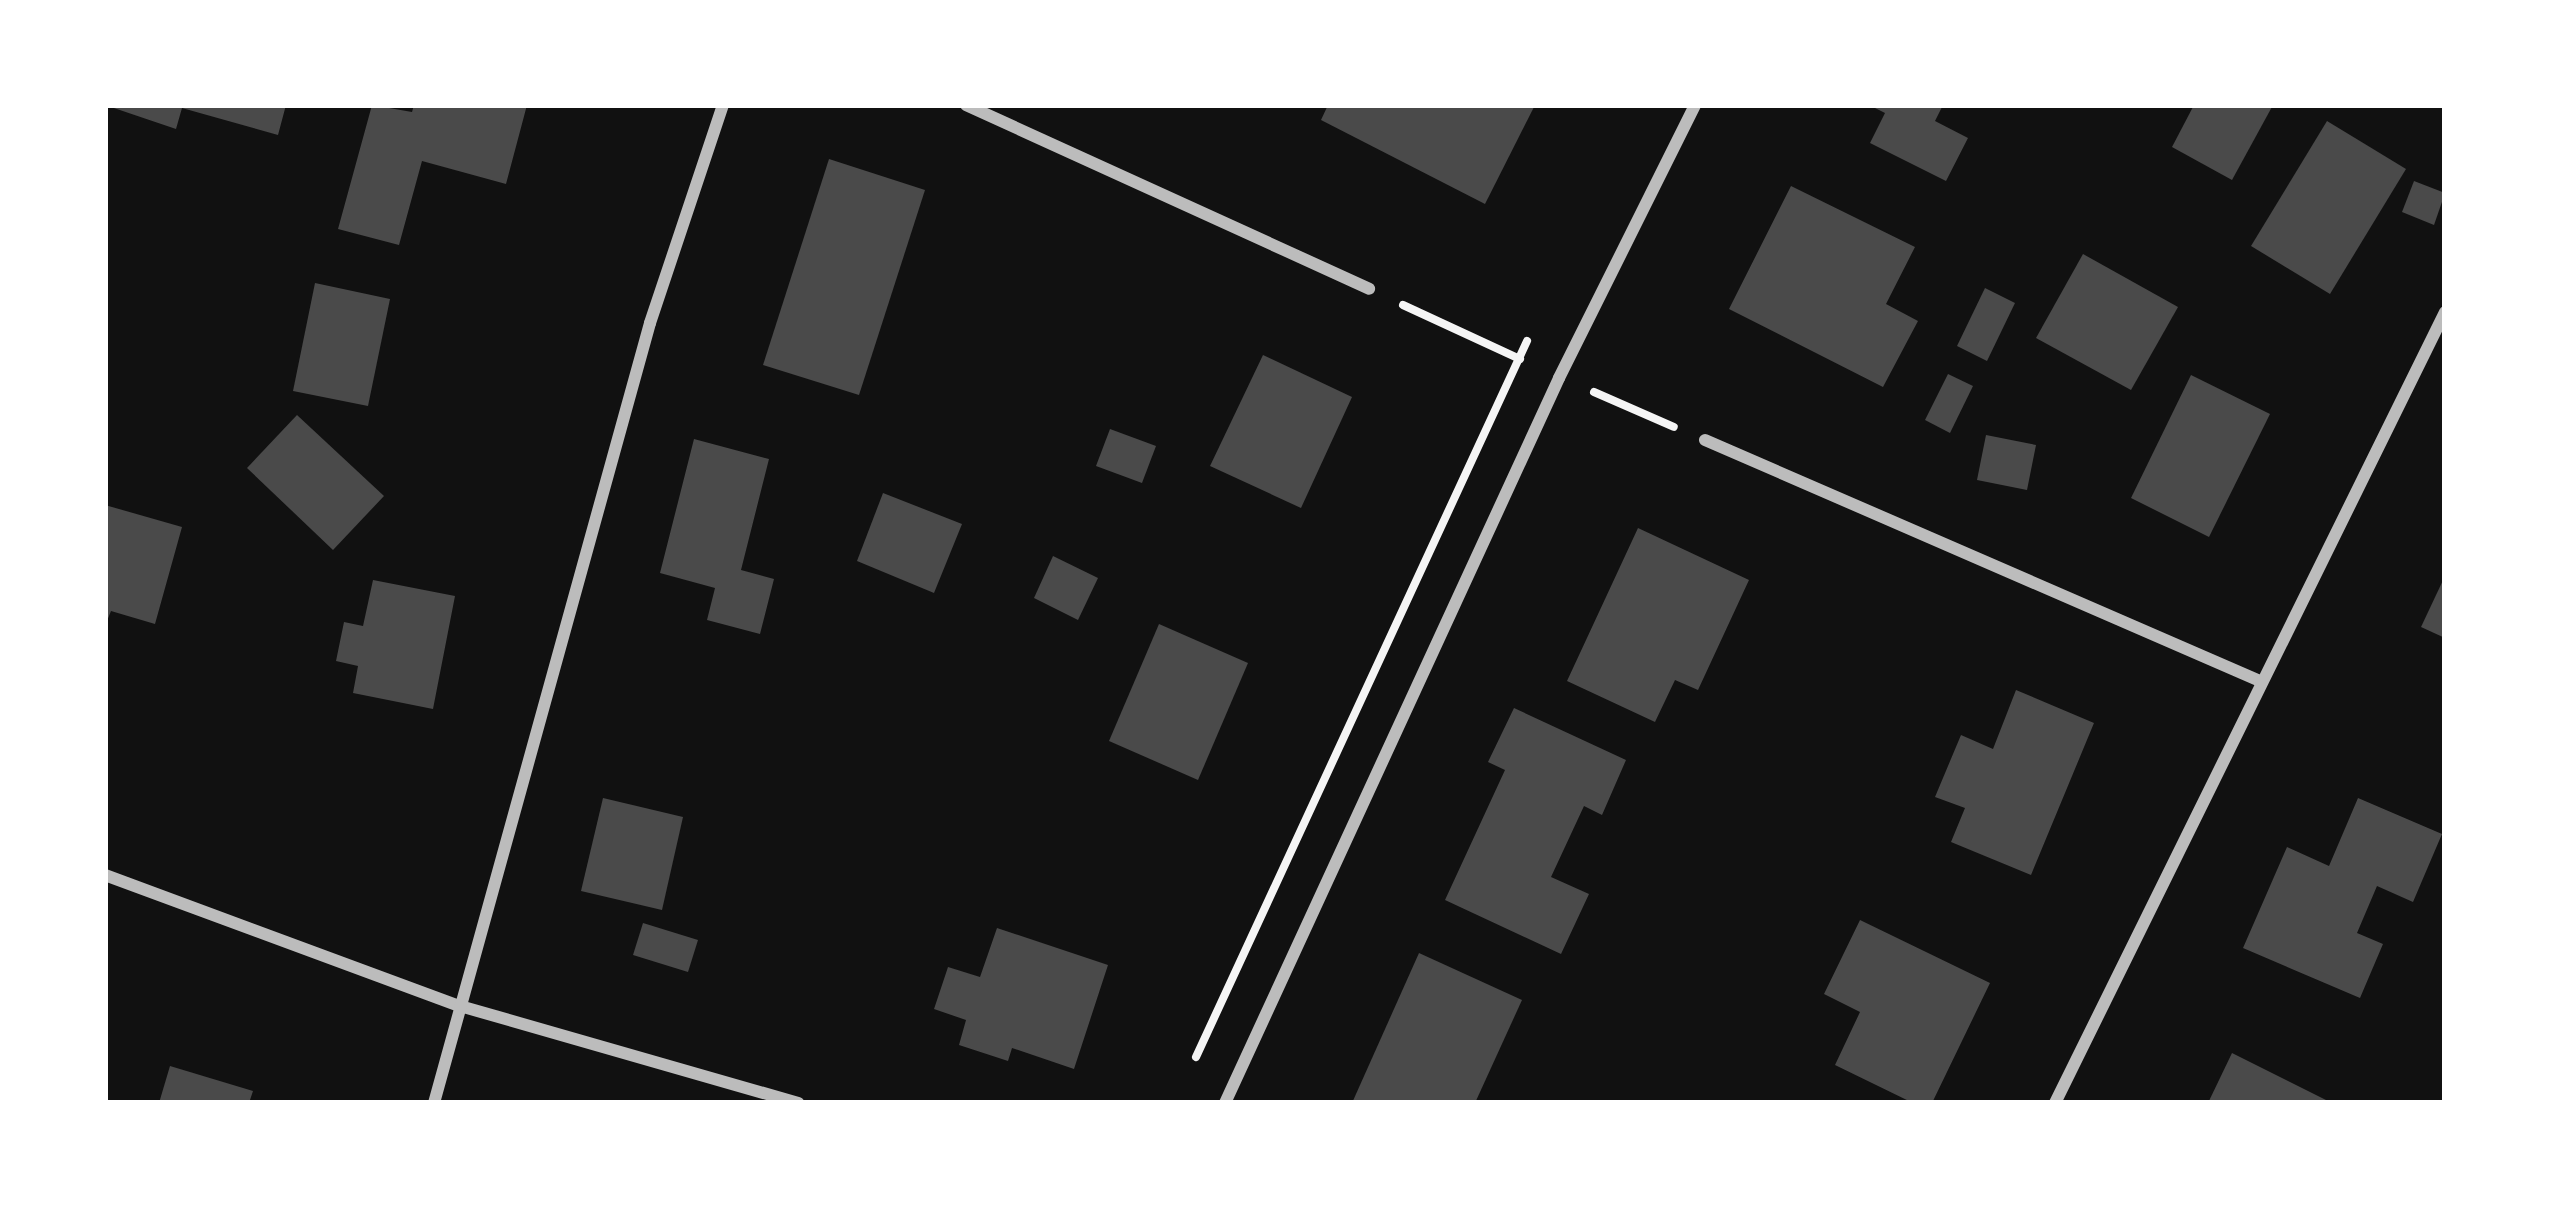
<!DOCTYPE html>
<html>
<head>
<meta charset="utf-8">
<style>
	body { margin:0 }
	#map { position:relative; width:2550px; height:1208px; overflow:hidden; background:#111; font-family:Arial,sans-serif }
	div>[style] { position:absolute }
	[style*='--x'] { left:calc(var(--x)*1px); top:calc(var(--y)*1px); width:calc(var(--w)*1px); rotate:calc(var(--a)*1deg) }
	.building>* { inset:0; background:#4a4a4a }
	.path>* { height:8px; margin:-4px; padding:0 4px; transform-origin:4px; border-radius:4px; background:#f5f5f5 }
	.minor>* { height:12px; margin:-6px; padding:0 6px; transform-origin:6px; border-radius:6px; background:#bcbcbc }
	span { translate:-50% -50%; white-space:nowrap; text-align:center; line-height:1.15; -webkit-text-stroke:10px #fff; paint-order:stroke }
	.frame { position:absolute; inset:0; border:108px solid #fff; pointer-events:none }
</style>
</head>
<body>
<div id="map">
	<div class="building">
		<div style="clip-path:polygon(105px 105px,286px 105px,278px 135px,182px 108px,176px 129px)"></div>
		<div style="clip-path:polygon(372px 105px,412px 112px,414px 105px,527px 105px,506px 184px,422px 161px,399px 245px,338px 229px)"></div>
		<div style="clip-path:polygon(1328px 105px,1535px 105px,1485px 204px,1321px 120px)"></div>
		<div style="clip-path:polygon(1869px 105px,1943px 105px,1935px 121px,1968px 138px,1946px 181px,1870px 143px,1885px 113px)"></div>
		<div style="clip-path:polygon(2194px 105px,2273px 105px,2232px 180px,2172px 147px)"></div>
		<div style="clip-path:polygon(2327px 121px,2406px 169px,2330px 294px,2251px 246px)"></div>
		<div style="clip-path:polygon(829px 159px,925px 190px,859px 395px,763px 365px)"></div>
		<div style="clip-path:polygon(2414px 181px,2445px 193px,2434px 225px,2402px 212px)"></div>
		<div style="clip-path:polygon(1791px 186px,1915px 247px,1886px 304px,1918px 321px,1883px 387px,1729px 309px)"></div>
		<div style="clip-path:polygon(2083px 254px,2178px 307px,2131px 390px,2036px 338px)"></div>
		<div style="clip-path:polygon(315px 283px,390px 299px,368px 406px,293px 391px)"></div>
		<div style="clip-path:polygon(1985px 288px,2015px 303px,1987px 361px,1957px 346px)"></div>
		<div style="clip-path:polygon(1263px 355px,1352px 397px,1301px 508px,1210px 466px)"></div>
		<div style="clip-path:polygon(1948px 374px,1973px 386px,1950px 433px,1925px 420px)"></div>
		<div style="clip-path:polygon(2191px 375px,2270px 414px,2209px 537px,2131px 498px)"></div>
		<div style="clip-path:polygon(297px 415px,384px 496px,333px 550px,247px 468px)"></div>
		<div style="clip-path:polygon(1110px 429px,1156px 446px,1142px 483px,1096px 466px)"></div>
		<div style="clip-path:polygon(1986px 435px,2036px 445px,2027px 490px,1977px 480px)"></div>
		<div style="clip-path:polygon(694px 439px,769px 459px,741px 570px,774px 579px,760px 634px,707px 620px,715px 588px,660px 573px)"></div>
		<div style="clip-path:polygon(883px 493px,962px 524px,934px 593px,857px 561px)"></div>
		<div style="clip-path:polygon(105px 505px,182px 527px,155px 624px,111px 611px,105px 626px)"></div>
		<div style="clip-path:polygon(1638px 528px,1749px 580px,1698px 690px,1675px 680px,1655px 722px,1567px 681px)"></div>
		<div style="clip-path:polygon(1053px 556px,1098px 578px,1078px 620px,1034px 598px)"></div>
		<div style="clip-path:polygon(2445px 576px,2445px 638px,2421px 627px)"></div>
		<div style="clip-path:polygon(373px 580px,455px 596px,433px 709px,353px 693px,358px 666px,336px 661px,344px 622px,363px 626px)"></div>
		<div style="clip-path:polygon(1159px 624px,1248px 663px,1198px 780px,1109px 741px)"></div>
		<div style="clip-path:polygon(2016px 690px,2094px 723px,2031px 875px,1951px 842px,1965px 808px,1935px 797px,1961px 735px,1993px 749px)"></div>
		<div style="clip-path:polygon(1514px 708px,1626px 760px,1602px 815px,1584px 806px,1551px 877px,1589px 894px,1561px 954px,1445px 900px,1505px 770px,1488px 762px)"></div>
		<div style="clip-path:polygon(603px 798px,683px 817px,662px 910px,581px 891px)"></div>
		<div style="clip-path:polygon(2358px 798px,2442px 834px,2413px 902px,2377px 886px,2357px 933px,2383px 944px,2360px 998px,2243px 948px,2287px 847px,2329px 866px)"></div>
		<div style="clip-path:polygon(1860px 920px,1990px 983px,1932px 1103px,1913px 1103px,1835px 1065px,1860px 1012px,1824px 994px)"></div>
		<div style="clip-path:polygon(643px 923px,698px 940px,688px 972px,633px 955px)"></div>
		<div style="clip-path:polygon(997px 928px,1108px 965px,1074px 1069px,1012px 1048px,1008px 1061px,959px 1045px,966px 1020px,934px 1009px,948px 967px,980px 977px)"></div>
		<div style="clip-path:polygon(1419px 953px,1522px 1000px,1475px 1103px,1352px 1103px)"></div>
		<div style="clip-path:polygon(2232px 1053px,2332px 1103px,2208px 1103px)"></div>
		<div style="clip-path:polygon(170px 1066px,253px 1091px,249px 1103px,159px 1103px)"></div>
	</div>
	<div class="path">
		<div style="--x:1403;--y:305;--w:129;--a:24.8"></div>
		<div style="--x:1594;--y:392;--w:87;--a:23.6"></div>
		<div style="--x:1196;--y:1057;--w:789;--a:-65.19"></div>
	</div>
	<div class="minor">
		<div style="--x:966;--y:105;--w:443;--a:24.5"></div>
		<div style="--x:1705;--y:440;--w:605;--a:23.47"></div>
		<div style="--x:105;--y:875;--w:378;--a:20.3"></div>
		<div style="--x:460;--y:1006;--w:352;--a:16"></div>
		<div style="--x:434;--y:1103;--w:809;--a:-74.52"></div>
		<div style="--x:650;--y:323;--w:230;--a:-71.5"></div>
		<div style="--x:1225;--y:1103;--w:798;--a:-65.26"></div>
		<div style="--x:1559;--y:378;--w:305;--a:-63.5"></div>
		<div style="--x:2055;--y:1103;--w:882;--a:-63.75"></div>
	</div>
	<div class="frame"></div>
</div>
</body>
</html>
